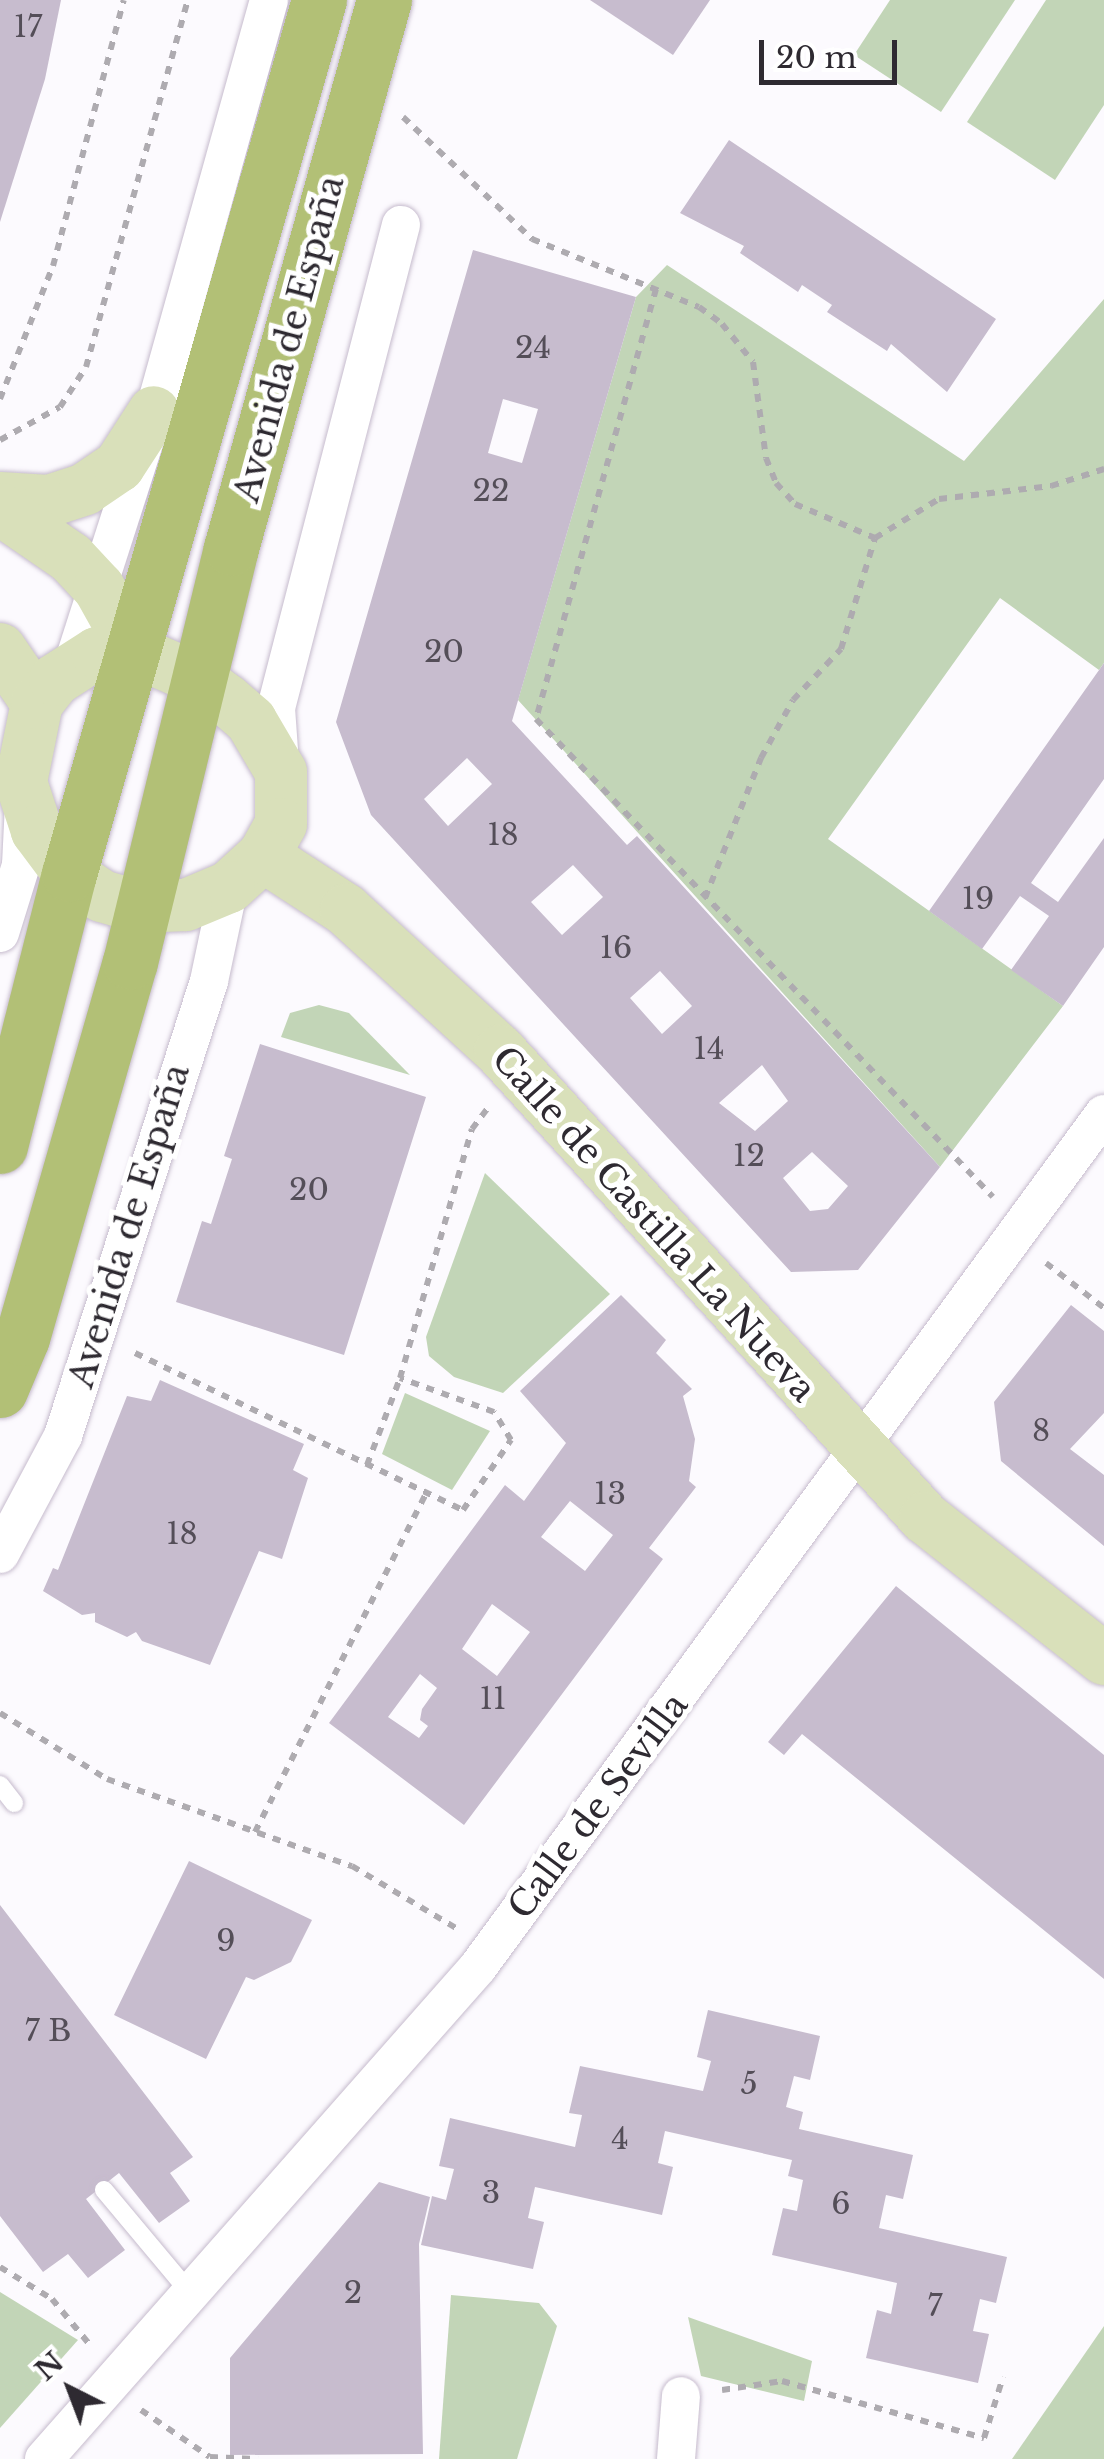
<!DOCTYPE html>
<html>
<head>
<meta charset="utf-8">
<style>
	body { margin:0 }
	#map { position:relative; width:1104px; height:2459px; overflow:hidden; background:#fcfafe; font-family:"Libre Baskerville",serif }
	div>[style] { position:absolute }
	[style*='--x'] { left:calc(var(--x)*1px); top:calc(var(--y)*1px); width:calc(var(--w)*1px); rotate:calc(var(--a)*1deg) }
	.green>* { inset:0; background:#c2d5b7 }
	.building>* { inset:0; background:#c7bcce }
	.path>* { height:6px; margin-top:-3px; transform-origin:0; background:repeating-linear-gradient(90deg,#aeabb0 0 8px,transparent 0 16px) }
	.roads { filter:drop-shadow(0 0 2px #c6bbcd) drop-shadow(0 0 2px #c6bbcd) }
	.lane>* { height:18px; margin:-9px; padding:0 9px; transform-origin:9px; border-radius:9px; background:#fff }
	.street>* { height:38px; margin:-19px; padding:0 19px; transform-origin:19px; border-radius:19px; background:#fff }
	.secondary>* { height:52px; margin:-26px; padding:0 26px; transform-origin:26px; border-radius:26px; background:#d9e0ba }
	.primary>* { height:55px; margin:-27.5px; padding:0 27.5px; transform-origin:27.5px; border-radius:27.5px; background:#b2c076 }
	span { translate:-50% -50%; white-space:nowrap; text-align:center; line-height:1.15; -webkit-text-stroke:10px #fff; paint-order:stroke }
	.number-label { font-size:30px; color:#544e58 }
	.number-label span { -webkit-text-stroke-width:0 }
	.street-label { font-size:35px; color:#2e2a31 }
	.north { position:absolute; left:20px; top:2339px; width:100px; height:100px; -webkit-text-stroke:8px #fff; paint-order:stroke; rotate:318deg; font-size:28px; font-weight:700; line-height:40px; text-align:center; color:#2e2a31 }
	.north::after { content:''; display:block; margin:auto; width:35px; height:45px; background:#2e2a31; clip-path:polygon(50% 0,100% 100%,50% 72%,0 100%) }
	.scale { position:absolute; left:759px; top:40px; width:138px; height:45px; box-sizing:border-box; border:5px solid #2e2a31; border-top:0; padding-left:12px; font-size:30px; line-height:35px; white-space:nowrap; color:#2e2a31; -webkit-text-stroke:8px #fff; paint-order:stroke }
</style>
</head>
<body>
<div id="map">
	<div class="green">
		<div style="clip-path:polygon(890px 0,1015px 0,941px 112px,854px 55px)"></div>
		<div style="clip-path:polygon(1046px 0,1104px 0,1104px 105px,1055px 180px,967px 122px)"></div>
		<div style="clip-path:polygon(667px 265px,964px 461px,1104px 299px,1104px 663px,1099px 670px,1000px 598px,828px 839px,1063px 1006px,940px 1167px,518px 700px,636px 297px)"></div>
		<div style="clip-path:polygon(319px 1005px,349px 1013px,410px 1075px,281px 1037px,290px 1013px)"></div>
		<div style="clip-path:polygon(485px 1173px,610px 1294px,503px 1393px,454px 1377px,429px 1356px,426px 1337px)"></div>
		<div style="clip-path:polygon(405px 1393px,490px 1431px,452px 1490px,382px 1454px)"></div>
		<div style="clip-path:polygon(0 2292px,78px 2340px,0 2428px)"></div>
		<div style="clip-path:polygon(451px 2295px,539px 2303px,557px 2326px,517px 2459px,439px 2459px)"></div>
		<div style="clip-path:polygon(688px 2317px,812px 2361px,804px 2401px,701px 2376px)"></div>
		<div style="clip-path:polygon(1104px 2326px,1104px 2459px,1012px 2459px)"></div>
	</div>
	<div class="building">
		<div style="clip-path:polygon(0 0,61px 0,45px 79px,0 222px)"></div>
		<div style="clip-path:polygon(590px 0,710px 0,673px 55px)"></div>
		<div style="clip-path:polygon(729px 140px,996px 319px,947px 392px,891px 344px,887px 351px,827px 312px,832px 305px,802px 285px,798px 292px,740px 253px,744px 246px,680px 213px)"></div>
		<div style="clip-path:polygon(evenodd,473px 250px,636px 297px,512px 721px,627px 845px,637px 836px,940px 1167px,858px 1270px,791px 1272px,371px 815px,336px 722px,473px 250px,503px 399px,538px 409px,522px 463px,488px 453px,503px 399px,473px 250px,467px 758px,492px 784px,448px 826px,424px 799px,467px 758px,473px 250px,573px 865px,603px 897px,562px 935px,531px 902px,573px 865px,473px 250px,660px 971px,692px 1006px,662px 1034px,630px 998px,660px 971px,473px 250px,762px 1065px,788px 1101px,755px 1131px,719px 1103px,762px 1065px,473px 250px,812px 1152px,848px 1186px,828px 1209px,810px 1211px,783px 1178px,812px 1152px)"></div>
		<div style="clip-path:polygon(1104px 663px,1104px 779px,1031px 883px,1058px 902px,1104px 838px,1104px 947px,1063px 1006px,1011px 970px,1049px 916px,1020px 896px,982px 949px,929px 911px)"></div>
		<div style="clip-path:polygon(260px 1044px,426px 1097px,344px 1355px,176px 1302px,202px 1221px,211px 1224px,232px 1159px,224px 1156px)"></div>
		<div style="clip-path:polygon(evenodd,621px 1295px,666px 1340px,656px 1353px,692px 1389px,683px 1396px,695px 1439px,689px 1481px,696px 1487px,649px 1548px,663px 1559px,464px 1825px,329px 1723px,505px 1485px,524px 1501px,566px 1443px,520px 1391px,621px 1295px,570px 1501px,613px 1535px,585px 1571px,541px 1537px,570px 1501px,621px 1295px,492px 1604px,530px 1632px,497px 1676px,462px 1649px,492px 1604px,621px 1295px,420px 1674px,437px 1688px,422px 1709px,420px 1720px,428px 1726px,419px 1738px,388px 1717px,420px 1674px)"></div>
		<div style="clip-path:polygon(1071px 1305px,1104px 1331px,1104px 1413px,1070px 1449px,1104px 1475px,1104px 1546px,1001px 1461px,994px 1402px)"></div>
		<div style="clip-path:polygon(160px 1380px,304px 1444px,293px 1470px,308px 1478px,282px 1559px,259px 1551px,210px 1665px,142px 1641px,136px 1632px,127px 1637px,95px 1622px,95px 1613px,82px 1615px,43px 1591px,53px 1568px,58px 1570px,127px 1396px,151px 1401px)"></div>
		<div style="clip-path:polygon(896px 1586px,1104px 1755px,1104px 1979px,802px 1734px,784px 1755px,768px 1742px)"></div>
		<div style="clip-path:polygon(189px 1861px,312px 1920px,291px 1962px,254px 1980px,246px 1977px,206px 2059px,114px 2015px)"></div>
		<div style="clip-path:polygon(0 1905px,193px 2157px,170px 2173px,190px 2201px,159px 2223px,119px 2173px,86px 2199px,125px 2250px,88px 2278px,68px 2254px,43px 2272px,0 2216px)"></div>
		<div style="clip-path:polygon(708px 2010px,820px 2036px,810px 2080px,794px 2076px,786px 2107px,803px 2112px,799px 2129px,913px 2155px,903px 2199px,886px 2195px,879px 2228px,1007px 2257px,996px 2303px,980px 2299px,973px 2331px,989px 2334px,978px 2383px,866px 2358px,877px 2310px,891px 2314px,897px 2283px,772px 2255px,783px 2208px,797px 2211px,803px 2180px,788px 2176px,792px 2160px,665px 2131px,658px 2163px,673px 2167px,662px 2215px,535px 2187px,528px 2218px,544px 2222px,533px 2269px,421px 2245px,432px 2196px,446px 2200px,454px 2169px,439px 2166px,450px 2118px,575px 2147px,582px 2115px,569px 2113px,580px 2066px,703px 2091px,711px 2061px,697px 2057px)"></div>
		<div style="clip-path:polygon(379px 2182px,430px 2197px,419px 2244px,423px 2454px,230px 2455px,230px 2358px)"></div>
	</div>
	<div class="path">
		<div style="--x:403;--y:117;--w:178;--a:43.4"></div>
		<div style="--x:532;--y:239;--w:180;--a:22.2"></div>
		<div style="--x:699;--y:307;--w:29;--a:36"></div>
		<div style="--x:722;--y:324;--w:49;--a:50.8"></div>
		<div style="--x:753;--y:362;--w:97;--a:82.3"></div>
		<div style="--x:766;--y:458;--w:27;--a:68"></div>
		<div style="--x:776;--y:483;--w:28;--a:48"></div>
		<div style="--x:795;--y:504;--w:87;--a:23"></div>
		<div style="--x:875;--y:538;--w:75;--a:-31.4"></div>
		<div style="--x:939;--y:499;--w:113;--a:-6.6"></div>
		<div style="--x:1051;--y:486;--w:56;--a:-17.8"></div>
		<div style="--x:656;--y:289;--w:446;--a:105.6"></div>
		<div style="--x:536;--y:719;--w:661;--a:46.29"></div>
		<div style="--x:0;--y:399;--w:143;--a:-68.3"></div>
		<div style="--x:53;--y:266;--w:275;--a:-75.1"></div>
		<div style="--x:0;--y:440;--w:68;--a:-28.8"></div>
		<div style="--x:60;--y:407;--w:48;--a:-57"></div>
		<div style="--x:86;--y:367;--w:381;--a:-74.5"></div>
		<div style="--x:705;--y:898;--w:151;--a:-68.2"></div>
		<div style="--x:761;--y:758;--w:66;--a:-61.1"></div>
		<div style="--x:793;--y:700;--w:70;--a:-46.7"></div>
		<div style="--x:841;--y:649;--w:116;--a:-73"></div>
		<div style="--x:1046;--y:1263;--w:73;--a:37.8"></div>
		<div style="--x:135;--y:1353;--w:364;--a:25.6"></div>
		<div style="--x:463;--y:1510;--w:85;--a:-55.6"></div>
		<div style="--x:511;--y:1440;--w:33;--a:-121"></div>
		<div style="--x:494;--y:1412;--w:100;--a:-160.1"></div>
		<div style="--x:400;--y:1378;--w:259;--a:-73.9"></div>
		<div style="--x:472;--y:1129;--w:25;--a:-53"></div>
		<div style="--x:367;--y:1465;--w:93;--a:-69.2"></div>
		<div style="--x:0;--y:1713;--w:126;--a:31.7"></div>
		<div style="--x:107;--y:1779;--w:260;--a:19.6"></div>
		<div style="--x:352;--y:1866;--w:121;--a:30.8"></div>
		<div style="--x:255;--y:1832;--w:380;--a:-63.2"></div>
		<div style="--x:0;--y:2267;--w:61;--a:31.6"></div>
		<div style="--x:52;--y:2299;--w:60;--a:50.4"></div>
		<div style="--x:722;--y:2390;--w:61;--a:-8.5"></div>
		<div style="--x:782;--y:2381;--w:210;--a:15.8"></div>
		<div style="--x:984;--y:2438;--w:64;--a:-72.7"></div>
		<div style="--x:141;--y:2410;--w:83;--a:34.3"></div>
		<div style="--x:210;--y:2457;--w:48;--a:2.4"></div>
	</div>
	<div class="roads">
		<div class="lane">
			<div style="--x:0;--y:1785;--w:23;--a:52"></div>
			<div style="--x:104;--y:2190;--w:134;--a:50.1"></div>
		</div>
		<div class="street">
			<div style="--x:73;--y:664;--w:265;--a:-72.2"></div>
			<div style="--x:154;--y:412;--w:428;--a:-74.4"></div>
			<div style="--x:280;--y:764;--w:56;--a:-94.1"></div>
			<div style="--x:276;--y:708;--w:499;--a:-75.5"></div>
			<div style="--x:0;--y:933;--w:71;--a:-72.8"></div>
			<div style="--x:21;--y:865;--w:61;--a:-87.2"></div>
			<div style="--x:0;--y:1554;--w:134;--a:-61.9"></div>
			<div style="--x:63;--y:1436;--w:478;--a:-72.2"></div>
			<div style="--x:209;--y:981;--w:96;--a:-78"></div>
			<div style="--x:44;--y:2459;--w:656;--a:-48.58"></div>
			<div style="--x:478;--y:1967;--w:1058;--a:-53.73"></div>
			<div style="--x:676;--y:2459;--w:63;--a:-85.5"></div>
		</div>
		<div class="secondary">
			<div style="--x:0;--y:498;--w:49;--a:3.5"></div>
			<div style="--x:49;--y:501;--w:38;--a:-18"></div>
			<div style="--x:85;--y:489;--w:41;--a:-34.1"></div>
			<div style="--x:119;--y:466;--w:64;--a:-57.1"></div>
			<div style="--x:0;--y:509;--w:86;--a:34.6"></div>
			<div style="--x:71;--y:558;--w:41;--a:47"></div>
			<div style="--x:99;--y:588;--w:72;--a:60.9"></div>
			<div style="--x:0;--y:649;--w:65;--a:55.6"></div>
			<div style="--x:134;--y:651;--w:70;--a:23.6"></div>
			<div style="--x:198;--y:679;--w:36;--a:36"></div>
			<div style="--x:227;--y:700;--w:32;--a:41"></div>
			<div style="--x:251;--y:721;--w:59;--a:59.5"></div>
			<div style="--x:281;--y:772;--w:52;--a:90"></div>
			<div style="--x:281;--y:824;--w:37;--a:119"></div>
			<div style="--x:263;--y:856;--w:46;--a:137.6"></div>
			<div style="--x:229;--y:887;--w:47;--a:157.3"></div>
			<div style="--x:186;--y:905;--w:46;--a:177.5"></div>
			<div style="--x:140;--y:907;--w:40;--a:-164"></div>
			<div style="--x:102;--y:896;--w:40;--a:-146"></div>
			<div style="--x:69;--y:874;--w:54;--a:-126.7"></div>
			<div style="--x:37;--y:831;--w:52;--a:-108.1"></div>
			<div style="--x:21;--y:782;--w:81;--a:-78.6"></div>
			<div style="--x:37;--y:703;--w:29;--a:-52"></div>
			<div style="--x:55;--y:680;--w:50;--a:-32.7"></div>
			<div style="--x:97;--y:653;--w:37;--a:-3"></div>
			<div style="--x:263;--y:856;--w:99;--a:33"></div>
			<div style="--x:346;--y:910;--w:209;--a:42.5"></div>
			<div style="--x:500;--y:1051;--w:631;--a:47.7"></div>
			<div style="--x:925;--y:1518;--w:228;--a:38.2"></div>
		</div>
		<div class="primary">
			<div style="--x:0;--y:1146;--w:281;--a:-75.8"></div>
			<div style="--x:69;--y:874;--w:909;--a:-74.04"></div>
			<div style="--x:0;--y:1390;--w:56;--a:-67.1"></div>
			<div style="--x:22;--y:1338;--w:391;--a:-74"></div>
			<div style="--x:130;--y:962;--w:426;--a:-76.3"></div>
			<div style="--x:231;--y:548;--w:569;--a:-74.4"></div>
		</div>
	</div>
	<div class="number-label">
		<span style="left:28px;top:27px">17</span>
		<span style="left:533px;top:348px">24</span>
		<span style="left:491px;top:491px">22</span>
		<span style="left:444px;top:652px">20</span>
		<span style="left:503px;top:835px">18</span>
		<span style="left:978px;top:899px">19</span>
		<span style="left:616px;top:948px">16</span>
		<span style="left:709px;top:1049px">14</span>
		<span style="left:749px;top:1156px">12</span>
		<span style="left:309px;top:1190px">20</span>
		<span style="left:1041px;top:1431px">8</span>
		<span style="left:610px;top:1494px">13</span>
		<span style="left:182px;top:1534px">18</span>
		<span style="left:493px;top:1699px">11</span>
		<span style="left:226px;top:1941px">9</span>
		<span style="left:48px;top:2031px">7 B</span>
		<span style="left:749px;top:2084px">5</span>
		<span style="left:620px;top:2139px">4</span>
		<span style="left:491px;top:2193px">3</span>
		<span style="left:841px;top:2204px">6</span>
		<span style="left:353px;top:2293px">2</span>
		<span style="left:935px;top:2306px">7</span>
	</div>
	<div class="street-label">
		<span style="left:289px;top:339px;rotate:-75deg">Avenida de España</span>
		<span style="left:654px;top:1224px;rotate:48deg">Calle de Castilla La Nueva</span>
		<span style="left:129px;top:1226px;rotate:-73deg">Avenida de España</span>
		<span style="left:598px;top:1806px;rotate:-53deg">Calle de Sevilla</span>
	</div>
	<div class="north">N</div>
	<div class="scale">20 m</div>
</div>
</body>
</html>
